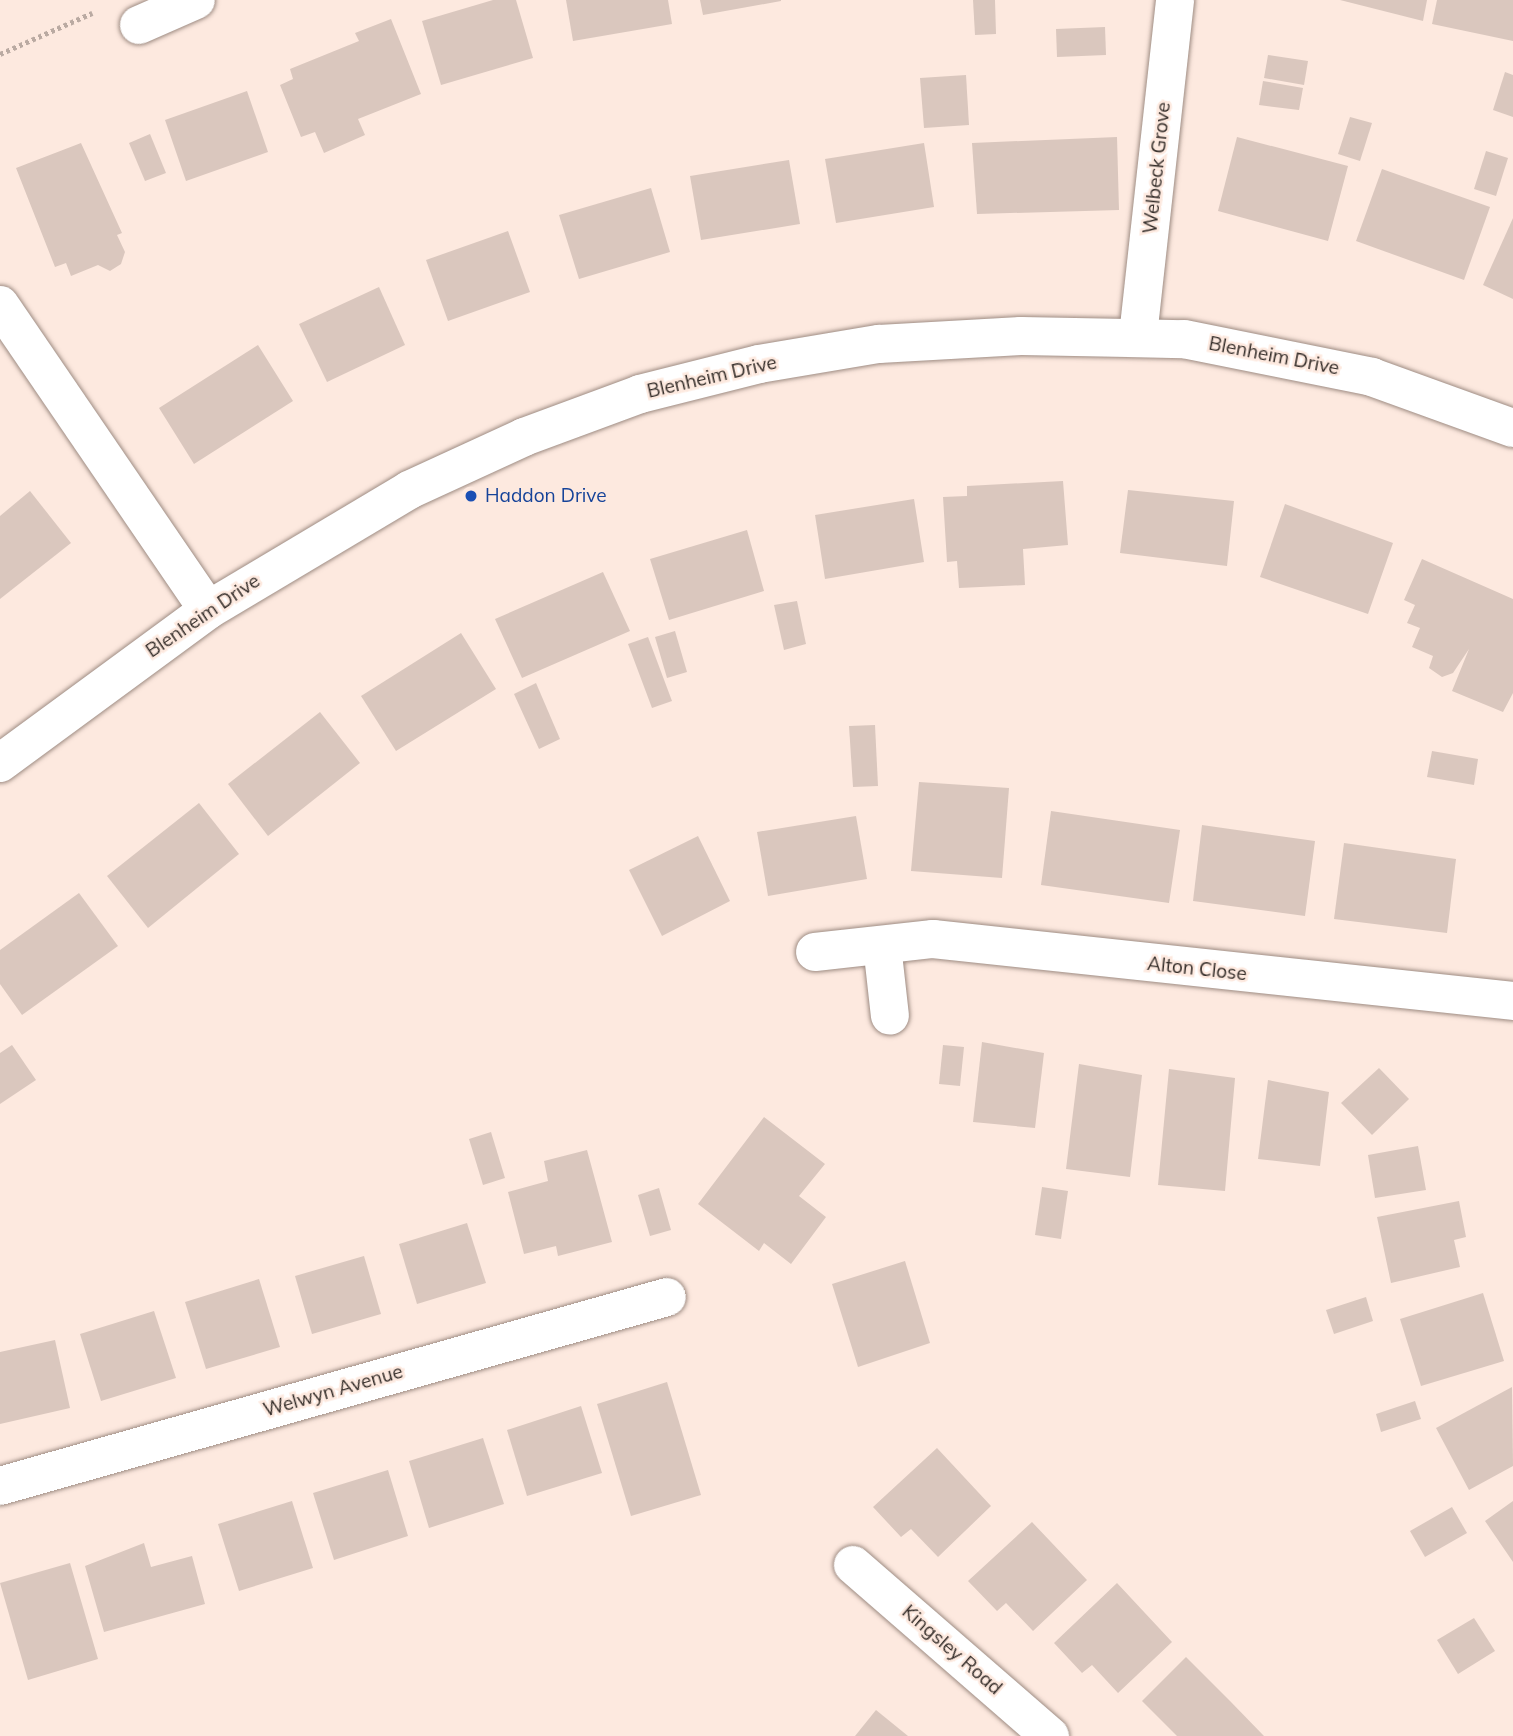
<!DOCTYPE html>
<html>
<head>
<meta charset="utf-8">
<style>
	body { margin:0 }
	#map { position:relative; width:1513px; height:1736px; overflow:hidden; background:#fde9df; font-family:Mulish,sans-serif }
	div>[style] { position:absolute }
	[style*='--x'] { left:calc(var(--x)*1px); top:calc(var(--y)*1px); width:calc(var(--w)*1px); rotate:calc(var(--a)*1deg) }
	.building>* { inset:0; background:#dac7be }
	.path>* { height:4.5px; margin-top:-2.25px; transform-origin:0; background:repeating-linear-gradient(90deg,#baaaa2 0 3.5px,transparent 0 7px) }
	.roads { filter:drop-shadow(0 0 2px #9e8c83) drop-shadow(0 0 2px #9e8c83) }
	.minor>* { height:38px; margin:-19px; padding:0 19px; transform-origin:19px; border-radius:19px; background:#fff }
	.dots>* { width:19px; height:19px; translate:-50% -50%; box-sizing:border-box; border:4px solid #fde9df; border-radius:50% }
	span { translate:-50% -50%; white-space:nowrap; text-align:center; line-height:1.15; -webkit-text-stroke:5px #fde9df; paint-order:stroke }
	.street-label { font-size:19px; color:#322b27 }
	.transit-label { font-size:19px; color:#164399 }
	.left { translate:0 -50%; text-align:left }
</style>
</head>
<body>
<div id="map">
	<div class="building">
		<div style="clip-path:polygon(493px 0,516px 0,533px 58px,441px 85px,422px 21px)"></div>
		<div style="clip-path:polygon(566px 0,668px 0,672px 24px,573px 41px)"></div>
		<div style="clip-path:polygon(700px 0,781px 0,781px 1px,703px 15px)"></div>
		<div style="clip-path:polygon(973px 0,995px 0,996px 34px,975px 35px)"></div>
		<div style="clip-path:polygon(1340px 0,1427px 0,1423px 21px)"></div>
		<div style="clip-path:polygon(1437px 0,1513px 0,1513px 41px,1432px 24px)"></div>
		<div style="clip-path:polygon(391px 19px,421px 94px,358px 119px,365px 135px,324px 153px,315px 132px,301px 137px,280px 85px,293px 79px,290px 69px,359px 41px,355px 33px)"></div>
		<div style="clip-path:polygon(1105px 27px,1106px 55px,1057px 57px,1056px 29px)"></div>
		<div style="clip-path:polygon(1268px 55px,1308px 61px,1304px 85px,1264px 78px)"></div>
		<div style="clip-path:polygon(1505px 72px,1513px 75px,1513px 117px,1493px 110px)"></div>
		<div style="clip-path:polygon(966px 75px,969px 125px,924px 128px,920px 78px)"></div>
		<div style="clip-path:polygon(1263px 81px,1303px 88px,1299px 110px,1259px 105px)"></div>
		<div style="clip-path:polygon(247px 91px,268px 152px,186px 181px,165px 120px)"></div>
		<div style="clip-path:polygon(1350px 117px,1372px 123px,1360px 161px,1338px 154px)"></div>
		<div style="clip-path:polygon(150px 134px,166px 173px,145px 181px,129px 143px)"></div>
		<div style="clip-path:polygon(1117px 137px,1119px 210px,977px 214px,972px 143px)"></div>
		<div style="clip-path:polygon(1237px 137px,1348px 166px,1328px 241px,1218px 211px)"></div>
		<div style="clip-path:polygon(81px 143px,122px 233px,117px 235px,125px 252px,121px 264px,110px 271px,98px 265px,71px 276px,66px 263px,55px 267px,16px 168px)"></div>
		<div style="clip-path:polygon(924px 143px,934px 207px,836px 223px,825px 159px)"></div>
		<div style="clip-path:polygon(1486px 151px,1508px 158px,1496px 196px,1474px 189px)"></div>
		<div style="clip-path:polygon(789px 160px,800px 224px,701px 240px,690px 176px)"></div>
		<div style="clip-path:polygon(1382px 169px,1490px 207px,1464px 280px,1356px 241px)"></div>
		<div style="clip-path:polygon(651px 188px,670px 252px,579px 279px,559px 215px)"></div>
		<div style="clip-path:polygon(1513px 218px,1513px 299px,1483px 285px)"></div>
		<div style="clip-path:polygon(508px 231px,530px 292px,448px 321px,426px 260px)"></div>
		<div style="clip-path:polygon(379px 287px,405px 345px,327px 382px,299px 324px)"></div>
		<div style="clip-path:polygon(258px 345px,293px 401px,194px 464px,159px 408px)"></div>
		<div style="clip-path:polygon(1063px 481px,1068px 545px,1023px 549px,1025px 585px,959px 588px,957px 561px,947px 562px,943px 497px,967px 496px,967px 486px)"></div>
		<div style="clip-path:polygon(1128px 490px,1234px 501px,1227px 566px,1120px 553px)"></div>
		<div style="clip-path:polygon(30px 491px,71px 543px,0 599px,0 516px)"></div>
		<div style="clip-path:polygon(914px 499px,924px 562px,825px 579px,815px 515px)"></div>
		<div style="clip-path:polygon(1285px 504px,1393px 543px,1368px 614px,1260px 577px)"></div>
		<div style="clip-path:polygon(747px 530px,764px 591px,669px 620px,650px 559px)"></div>
		<div style="clip-path:polygon(1422px 559px,1513px 599px,1513px 693px,1503px 712px,1452px 691px,1469px 649px,1453px 673px,1442px 677px,1429px 668px,1433px 656px,1412px 647px,1420px 628px,1407px 623px,1415px 605px,1404px 600px)"></div>
		<div style="clip-path:polygon(603px 572px,630px 631px,522px 678px,495px 619px)"></div>
		<div style="clip-path:polygon(797px 601px,806px 644px,784px 650px,774px 605px)"></div>
		<div style="clip-path:polygon(675px 631px,687px 672px,667px 678px,655px 637px)"></div>
		<div style="clip-path:polygon(461px 633px,496px 689px,396px 751px,361px 696px)"></div>
		<div style="clip-path:polygon(648px 637px,672px 701px,652px 708px,628px 644px)"></div>
		<div style="clip-path:polygon(536px 683px,560px 739px,539px 749px,514px 694px)"></div>
		<div style="clip-path:polygon(320px 712px,360px 763px,268px 836px,228px 784px)"></div>
		<div style="clip-path:polygon(875px 725px,878px 786px,853px 787px,849px 726px)"></div>
		<div style="clip-path:polygon(1432px 751px,1478px 759px,1474px 785px,1427px 777px)"></div>
		<div style="clip-path:polygon(919px 782px,1009px 788px,1002px 878px,911px 871px)"></div>
		<div style="clip-path:polygon(199px 803px,239px 854px,148px 928px,107px 876px)"></div>
		<div style="clip-path:polygon(1051px 811px,1180px 830px,1169px 903px,1041px 885px)"></div>
		<div style="clip-path:polygon(856px 816px,867px 879px,768px 896px,757px 832px)"></div>
		<div style="clip-path:polygon(1202px 825px,1315px 841px,1305px 916px,1193px 901px)"></div>
		<div style="clip-path:polygon(698px 836px,730px 901px,662px 936px,629px 870px)"></div>
		<div style="clip-path:polygon(1344px 843px,1456px 859px,1447px 933px,1334px 919px)"></div>
		<div style="clip-path:polygon(79px 893px,118px 946px,22px 1015px,0 984px,0 950px)"></div>
		<div style="clip-path:polygon(982px 1042px,1044px 1053px,1035px 1128px,973px 1122px)"></div>
		<div style="clip-path:polygon(12px 1045px,36px 1080px,0 1104px,0 1053px)"></div>
		<div style="clip-path:polygon(943px 1045px,964px 1047px,960px 1086px,939px 1084px)"></div>
		<div style="clip-path:polygon(1079px 1064px,1142px 1075px,1130px 1177px,1066px 1169px)"></div>
		<div style="clip-path:polygon(1379px 1068px,1409px 1099px,1372px 1135px,1341px 1103px)"></div>
		<div style="clip-path:polygon(1169px 1069px,1235px 1078px,1225px 1191px,1158px 1185px)"></div>
		<div style="clip-path:polygon(1268px 1080px,1329px 1092px,1320px 1166px,1258px 1159px)"></div>
		<div style="clip-path:polygon(764px 1117px,825px 1164px,799px 1196px,826px 1217px,791px 1264px,764px 1243px,759px 1251px,698px 1204px)"></div>
		<div style="clip-path:polygon(491px 1132px,505px 1178px,483px 1185px,469px 1139px)"></div>
		<div style="clip-path:polygon(1418px 1146px,1426px 1190px,1375px 1198px,1368px 1155px)"></div>
		<div style="clip-path:polygon(587px 1150px,612px 1242px,558px 1256px,556px 1246px,524px 1254px,508px 1192px,548px 1181px,544px 1161px)"></div>
		<div style="clip-path:polygon(1042px 1187px,1068px 1191px,1061px 1239px,1035px 1235px)"></div>
		<div style="clip-path:polygon(659px 1188px,671px 1230px,650px 1236px,638px 1195px)"></div>
		<div style="clip-path:polygon(1459px 1201px,1466px 1237px,1454px 1240px,1460px 1267px,1391px 1283px,1377px 1217px)"></div>
		<div style="clip-path:polygon(467px 1223px,486px 1283px,417px 1304px,399px 1244px)"></div>
		<div style="clip-path:polygon(364px 1256px,381px 1314px,312px 1334px,295px 1276px)"></div>
		<div style="clip-path:polygon(905px 1261px,930px 1343px,858px 1367px,832px 1284px)"></div>
		<div style="clip-path:polygon(259px 1279px,280px 1347px,206px 1369px,185px 1302px)"></div>
		<div style="clip-path:polygon(1483px 1293px,1504px 1361px,1421px 1386px,1400px 1319px)"></div>
		<div style="clip-path:polygon(1366px 1297px,1373px 1321px,1334px 1334px,1326px 1310px)"></div>
		<div style="clip-path:polygon(154px 1311px,176px 1378px,101px 1401px,80px 1334px)"></div>
		<div style="clip-path:polygon(55px 1340px,70px 1408px,0 1424px,0 1352px)"></div>
		<div style="clip-path:polygon(667px 1382px,701px 1495px,631px 1516px,597px 1404px)"></div>
		<div style="clip-path:polygon(1512px 1387px,1513px 1466px,1469px 1490px,1436px 1428px)"></div>
		<div style="clip-path:polygon(1415px 1401px,1421px 1419px,1381px 1432px,1376px 1414px)"></div>
		<div style="clip-path:polygon(581px 1406px,602px 1473px,527px 1496px,507px 1430px)"></div>
		<div style="clip-path:polygon(483px 1438px,504px 1504px,429px 1528px,409px 1461px)"></div>
		<div style="clip-path:polygon(937px 1448px,991px 1506px,938px 1557px,911px 1529px,901px 1537px,873px 1507px)"></div>
		<div style="clip-path:polygon(388px 1470px,408px 1536px,334px 1560px,313px 1493px)"></div>
		<div style="clip-path:polygon(292px 1501px,313px 1568px,239px 1591px,218px 1524px)"></div>
		<div style="clip-path:polygon(1513px 1501px,1513px 1562px,1485px 1521px)"></div>
		<div style="clip-path:polygon(1452px 1507px,1467px 1533px,1425px 1557px,1410px 1531px)"></div>
		<div style="clip-path:polygon(1032px 1522px,1087px 1580px,1033px 1631px,1006px 1603px,997px 1611px,968px 1581px)"></div>
		<div style="clip-path:polygon(144px 1543px,151px 1567px,192px 1556px,205px 1604px,104px 1632px,85px 1566px)"></div>
		<div style="clip-path:polygon(70px 1563px,98px 1659px,28px 1680px,0 1583px)"></div>
		<div style="clip-path:polygon(1117px 1583px,1172px 1642px,1118px 1693px,1092px 1665px,1082px 1673px,1054px 1643px)"></div>
		<div style="clip-path:polygon(1474px 1618px,1495px 1651px,1458px 1674px,1437px 1640px)"></div>
		<div style="clip-path:polygon(1186px 1657px,1230px 1701px,1264px 1736px,1177px 1736px,1142px 1701px)"></div>
		<div style="clip-path:polygon(876px 1710px,908px 1736px,855px 1736px)"></div>
	</div>
	<div class="path">
		<div style="--x:0;--y:54;--w:101;--a:-24"></div>
	</div>
	<div class="roads">
		<div class="minor">
			<div style="--x:139;--y:25;--w:62;--a:-23.7"></div>
			<div style="--x:0;--y:305;--w:369;--a:55.7"></div>
			<div style="--x:1138;--y:336;--w:338;--a:-83.7"></div>
			<div style="--x:0;--y:763;--w:258;--a:-36.3"></div>
			<div style="--x:208;--y:610;--w:234;--a:-30.8"></div>
			<div style="--x:409;--y:490;--w:127;--a:-24.7"></div>
			<div style="--x:524;--y:437;--w:124;--a:-20.3"></div>
			<div style="--x:640;--y:394;--w:123;--a:-14.1"></div>
			<div style="--x:759;--y:364;--w:122;--a:-9.5"></div>
			<div style="--x:879;--y:344;--w:142;--a:-3.2"></div>
			<div style="--x:1021;--y:336;--w:163;--a:1.1"></div>
			<div style="--x:1184;--y:339;--w:192;--a:11.4"></div>
			<div style="--x:1372;--y:377;--w:150;--a:19.9"></div>
			<div style="--x:882;--y:945;--w:71;--a:83.6"></div>
			<div style="--x:815;--y:952;--w:119;--a:-6.3"></div>
			<div style="--x:933;--y:939;--w:583;--a:6.1"></div>
			<div style="--x:0;--y:1486;--w:693;--a:-15.82"></div>
			<div style="--x:853;--y:1565;--w:261;--a:41"></div>
		</div>
	</div>
	<div class="dots">
		<div style="left:471px;top:496px;background:#1a4fb4"></div>
	</div>
	<div class="street-label">
		<span style="left:1157px;top:168px;rotate:-84deg">Welbeck Grove</span>
		<span style="left:1274px;top:356px;rotate:11deg">Blenheim Drive</span>
		<span style="left:712px;top:377px;rotate:-13deg">Blenheim Drive</span>
		<span style="left:203px;top:616px;rotate:-34deg">Blenheim Drive</span>
		<span style="left:1197px;top:969px;rotate:6deg">Alton Close</span>
		<span style="left:333px;top:1391px;rotate:-16deg">Welwyn Avenue</span>
		<span style="left:952px;top:1650px;rotate:41deg">Kingsley Road</span>
	</div>
	<div class="transit-label">
		<span class="left" style="left:485px;top:496px">Haddon Drive</span>
	</div>
</div>
</body>
</html>
